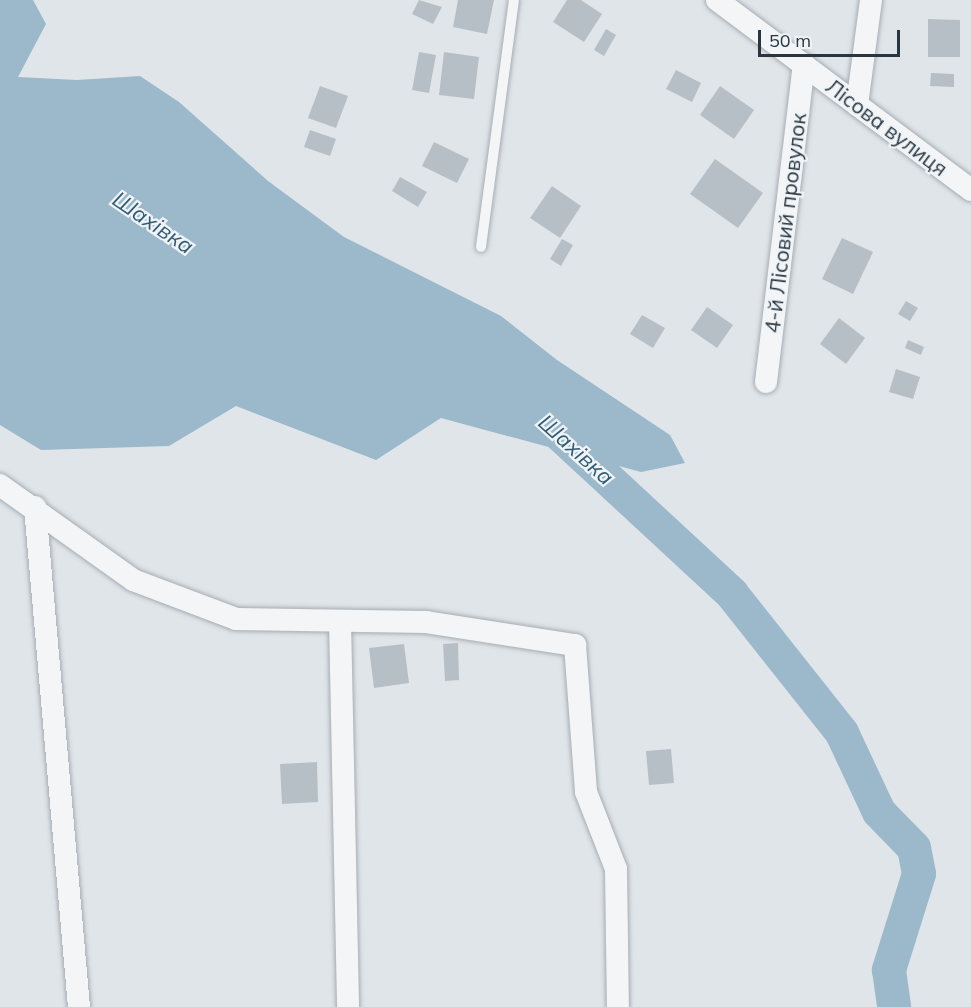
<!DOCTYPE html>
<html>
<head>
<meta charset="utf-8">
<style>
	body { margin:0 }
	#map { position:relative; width:971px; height:1007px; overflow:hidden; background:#e0e5e9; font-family:Mulish,sans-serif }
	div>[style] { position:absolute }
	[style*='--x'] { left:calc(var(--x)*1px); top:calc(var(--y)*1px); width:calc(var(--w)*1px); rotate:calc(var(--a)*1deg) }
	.water>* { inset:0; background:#9bb9ca }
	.river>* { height:34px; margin:-17px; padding:0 17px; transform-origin:17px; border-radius:17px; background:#9bb9ca }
	.building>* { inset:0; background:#b7bfc6 }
	.roads { filter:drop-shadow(0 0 2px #a5adb3) drop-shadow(0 0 2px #a5adb3) }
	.lane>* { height:10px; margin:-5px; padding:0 5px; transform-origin:5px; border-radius:5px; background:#f3f5f7 }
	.street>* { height:22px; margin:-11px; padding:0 11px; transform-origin:11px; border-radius:11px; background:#f3f5f7 }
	span { translate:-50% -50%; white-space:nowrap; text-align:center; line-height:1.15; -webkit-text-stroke:4.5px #f0f4f7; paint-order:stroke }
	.street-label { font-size:21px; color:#283641 }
	.water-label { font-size:22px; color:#325c75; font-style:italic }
	.scale { position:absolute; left:758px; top:30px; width:142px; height:27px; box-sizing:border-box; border:3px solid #283641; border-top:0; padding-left:8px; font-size:18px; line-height:21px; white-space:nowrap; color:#283641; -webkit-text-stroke:4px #f0f4f7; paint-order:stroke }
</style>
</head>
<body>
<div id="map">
	<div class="water">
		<div style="clip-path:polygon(0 0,33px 0,46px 24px,18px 77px,77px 80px,140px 76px,179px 102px,268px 181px,344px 237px,501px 316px,557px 360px,670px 435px,685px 463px,641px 472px,441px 418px,376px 460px,236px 406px,169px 446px,41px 450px,0 425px)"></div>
	</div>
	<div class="river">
		<div style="--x:553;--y:428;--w:244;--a:42.8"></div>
		<div style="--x:732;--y:594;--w:177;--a:51.6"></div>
		<div style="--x:842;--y:733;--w:87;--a:64.9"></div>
		<div style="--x:879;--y:812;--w:50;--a:45.8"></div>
		<div style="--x:914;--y:848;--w:26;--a:79"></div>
		<div style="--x:919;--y:874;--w:101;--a:107.4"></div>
		<div style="--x:889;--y:970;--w:37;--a:82"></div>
	</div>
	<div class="building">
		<div style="clip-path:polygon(419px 0,442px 7px,433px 24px,412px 14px)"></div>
		<div style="clip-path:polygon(458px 0,494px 0,487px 34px,453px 27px)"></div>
		<div style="clip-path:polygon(567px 0,581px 0,602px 14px,584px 42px,553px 22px)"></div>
		<div style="clip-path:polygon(928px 19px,960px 20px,960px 57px,928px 57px)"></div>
		<div style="clip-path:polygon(606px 29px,616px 35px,604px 56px,594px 50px)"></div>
		<div style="clip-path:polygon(419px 52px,436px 55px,429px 93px,412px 90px)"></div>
		<div style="clip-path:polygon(444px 52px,479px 57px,474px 99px,439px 95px)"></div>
		<div style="clip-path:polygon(676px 70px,701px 83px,692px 102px,666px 89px)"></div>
		<div style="clip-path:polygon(931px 73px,954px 74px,954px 87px,930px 86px)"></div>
		<div style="clip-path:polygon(320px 86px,348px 96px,336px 128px,308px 118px)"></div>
		<div style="clip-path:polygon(720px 86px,754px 110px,734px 139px,700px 115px)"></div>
		<div style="clip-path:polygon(310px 130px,336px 139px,330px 156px,304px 147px)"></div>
		<div style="clip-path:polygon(434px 142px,469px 159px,457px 183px,422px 166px)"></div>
		<div style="clip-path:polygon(715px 159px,763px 193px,738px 228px,690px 194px)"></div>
		<div style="clip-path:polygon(400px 177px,427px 192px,418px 207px,392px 191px)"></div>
		<div style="clip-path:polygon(552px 186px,581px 206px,560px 238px,530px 218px)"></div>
		<div style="clip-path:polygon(842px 238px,873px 252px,853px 294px,822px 279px)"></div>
		<div style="clip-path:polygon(562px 239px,573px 245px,561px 266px,550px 259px)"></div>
		<div style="clip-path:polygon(906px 301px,918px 308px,910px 321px,898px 314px)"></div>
		<div style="clip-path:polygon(707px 307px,733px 325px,717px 348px,691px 330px)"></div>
		<div style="clip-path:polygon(642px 315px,665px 328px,653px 348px,630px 334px)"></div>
		<div style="clip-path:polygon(839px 318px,865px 338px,846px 364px,820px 344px)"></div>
		<div style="clip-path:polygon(908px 340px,924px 347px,921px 355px,905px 348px)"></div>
		<div style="clip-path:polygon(896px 369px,920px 377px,913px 399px,889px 392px)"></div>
		<div style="clip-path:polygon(458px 643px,459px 680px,445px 681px,443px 644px)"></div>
		<div style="clip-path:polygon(404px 644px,409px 683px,374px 688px,369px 648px)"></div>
		<div style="clip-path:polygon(671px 749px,674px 783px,649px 785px,646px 751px)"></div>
		<div style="clip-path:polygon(317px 762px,318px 802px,282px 804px,280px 764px)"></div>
	</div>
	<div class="roads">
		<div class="lane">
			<div style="--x:481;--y:247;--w:249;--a:-82.4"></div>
		</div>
		<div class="street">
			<div style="--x:717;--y:0;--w:317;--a:36.8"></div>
			<div style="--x:857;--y:105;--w:106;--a:-82.4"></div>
			<div style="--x:766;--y:382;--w:320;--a:-83.2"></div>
			<div style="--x:0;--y:485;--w:163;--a:35.5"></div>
			<div style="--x:133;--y:580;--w:110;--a:20.7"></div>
			<div style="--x:236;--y:619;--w:190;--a:0.9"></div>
			<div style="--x:426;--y:622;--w:151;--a:8.8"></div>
			<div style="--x:575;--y:645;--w:147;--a:85.7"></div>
			<div style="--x:586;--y:792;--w:83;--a:68.7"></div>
			<div style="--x:616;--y:869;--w:138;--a:89.2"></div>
			<div style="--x:35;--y:507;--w:502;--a:84.97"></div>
			<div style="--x:340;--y:621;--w:386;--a:88.8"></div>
		</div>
	</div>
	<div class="street-label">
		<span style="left:887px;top:127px;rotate:37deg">Лісова вулиця</span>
		<span style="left:785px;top:223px;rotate:-83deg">4-й Лісовий провулок</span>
	</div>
	<div class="water-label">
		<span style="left:153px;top:223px;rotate:34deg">Шахівка</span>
		<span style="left:576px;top:450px;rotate:42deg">Шахівка</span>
	</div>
	<div class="scale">50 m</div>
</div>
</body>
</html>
